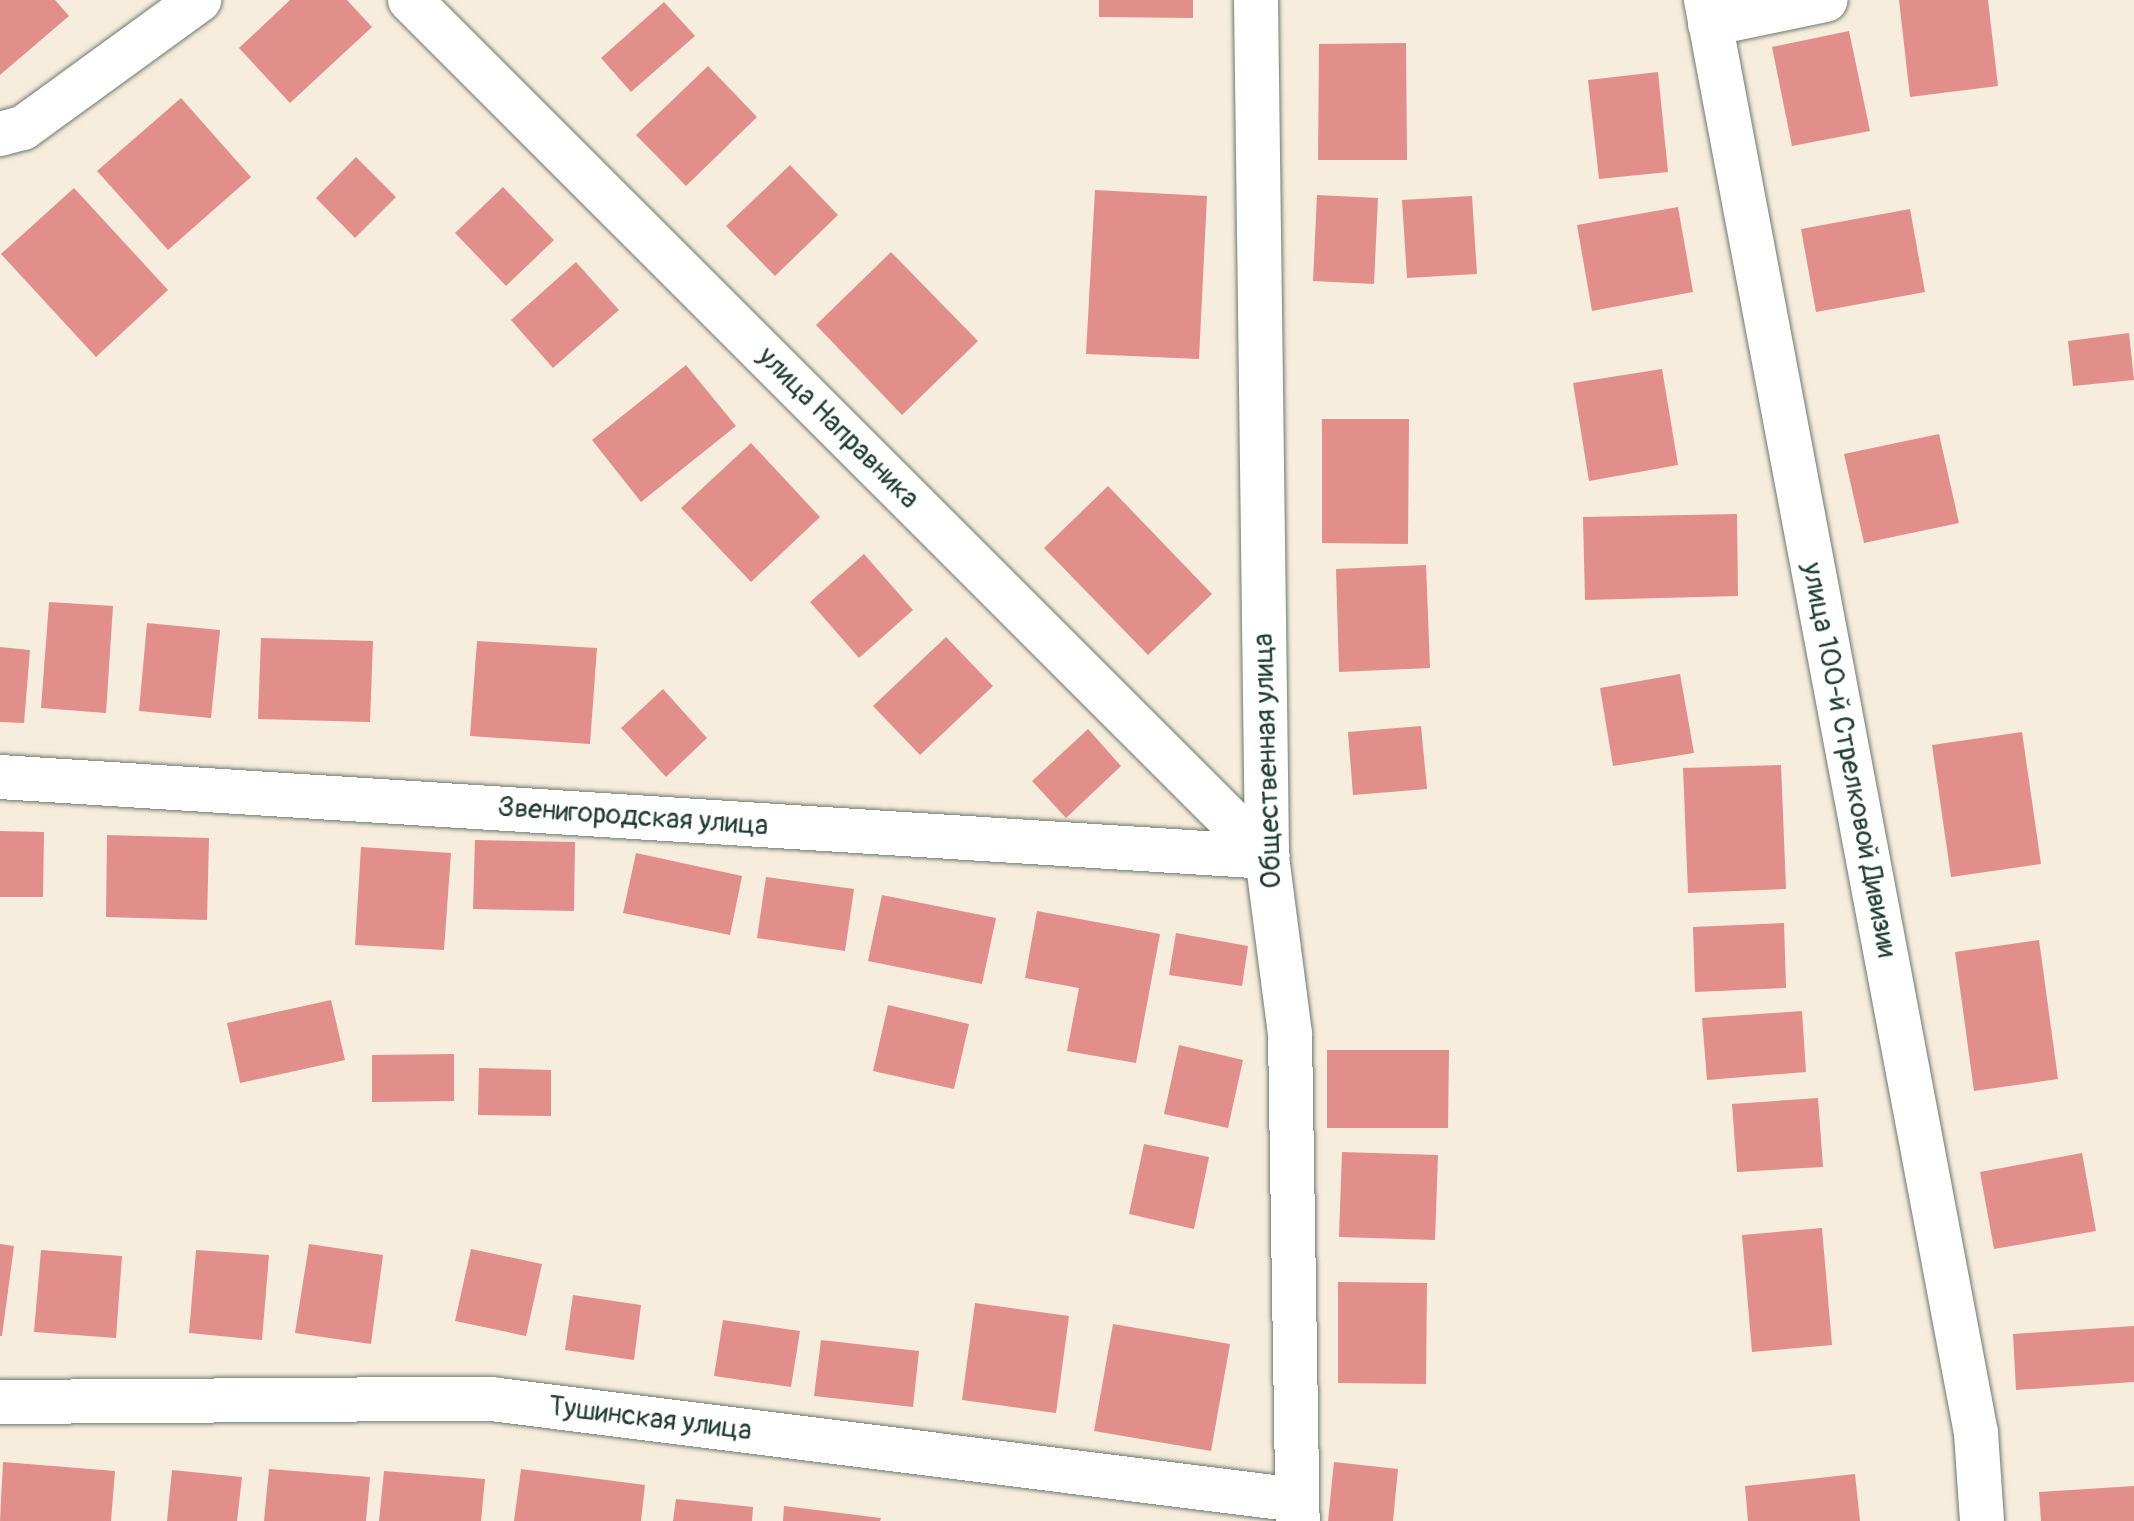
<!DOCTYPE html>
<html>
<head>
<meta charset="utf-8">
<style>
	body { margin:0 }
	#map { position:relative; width:2134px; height:1521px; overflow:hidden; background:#f7eddc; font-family:Pangolin,sans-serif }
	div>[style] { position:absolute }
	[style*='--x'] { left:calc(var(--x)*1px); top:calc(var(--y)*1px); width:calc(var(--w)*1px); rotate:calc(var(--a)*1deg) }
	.building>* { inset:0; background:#e28e8b }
	.roads { filter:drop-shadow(0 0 2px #6b7b6f) drop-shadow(0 0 2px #6b7b6f) }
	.minor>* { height:44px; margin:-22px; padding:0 22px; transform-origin:22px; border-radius:22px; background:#fff }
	span { translate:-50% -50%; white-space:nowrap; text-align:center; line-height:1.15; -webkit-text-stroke:6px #fff; paint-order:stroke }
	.street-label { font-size:28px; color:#1f3d34 }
</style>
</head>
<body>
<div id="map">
	<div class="building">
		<div style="clip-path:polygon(0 0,55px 0,69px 16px,0 75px)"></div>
		<div style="clip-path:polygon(290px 0,347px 0,372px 27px,290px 103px,239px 48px)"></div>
		<div style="clip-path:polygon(1099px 0,1193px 0,1193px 18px,1099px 17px)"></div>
		<div style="clip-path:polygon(1899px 0,1988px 0,1998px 86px,1910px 97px)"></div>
		<div style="clip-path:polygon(664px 2px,695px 36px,631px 92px,601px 58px)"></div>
		<div style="clip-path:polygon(1849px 31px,1870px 131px,1792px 146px,1772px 47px)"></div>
		<div style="clip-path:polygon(1406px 43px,1407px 160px,1318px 160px,1319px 44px)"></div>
		<div style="clip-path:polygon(708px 66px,757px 117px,686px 186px,636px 135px)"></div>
		<div style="clip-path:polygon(1658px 72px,1668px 172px,1599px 179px,1588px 80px)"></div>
		<div style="clip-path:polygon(181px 98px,251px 177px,168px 250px,97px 171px)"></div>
		<div style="clip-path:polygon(356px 157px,396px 197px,355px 238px,316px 198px)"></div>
		<div style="clip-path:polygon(790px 165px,838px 215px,775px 276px,726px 226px)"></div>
		<div style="clip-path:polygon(503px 187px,554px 240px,506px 286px,455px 233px)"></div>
		<div style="clip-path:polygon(74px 188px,168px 290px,96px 357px,1px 254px)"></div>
		<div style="clip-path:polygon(1095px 190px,1207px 196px,1199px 359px,1086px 354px)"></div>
		<div style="clip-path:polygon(1317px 195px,1378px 198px,1374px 284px,1313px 281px)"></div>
		<div style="clip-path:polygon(1472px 196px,1477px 274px,1407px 278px,1402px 200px)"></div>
		<div style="clip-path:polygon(1678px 207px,1693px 292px,1592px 311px,1577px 225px)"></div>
		<div style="clip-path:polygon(1910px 209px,1925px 292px,1816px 312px,1801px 229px)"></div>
		<div style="clip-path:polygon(891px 252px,978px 341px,902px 415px,816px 325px)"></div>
		<div style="clip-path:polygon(576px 262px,619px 310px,553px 368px,511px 320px)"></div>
		<div style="clip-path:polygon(2129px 333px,2134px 380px,2073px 386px,2068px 341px)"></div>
		<div style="clip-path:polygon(686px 365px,736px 426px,641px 502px,592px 440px)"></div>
		<div style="clip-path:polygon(1662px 369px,1678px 465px,1589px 481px,1573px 383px)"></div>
		<div style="clip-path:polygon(1322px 419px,1409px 419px,1408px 544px,1322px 543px)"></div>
		<div style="clip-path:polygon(1939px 434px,1959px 523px,1864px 543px,1844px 454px)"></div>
		<div style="clip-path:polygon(751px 443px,820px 517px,751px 582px,681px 508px)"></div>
		<div style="clip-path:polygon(1108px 486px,1212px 594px,1148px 655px,1044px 548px)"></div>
		<div style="clip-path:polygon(1737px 514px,1738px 596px,1585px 600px,1583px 517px)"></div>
		<div style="clip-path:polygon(864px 554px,913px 610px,859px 658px,810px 602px)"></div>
		<div style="clip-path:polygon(1426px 565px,1430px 668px,1339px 672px,1336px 569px)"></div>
		<div style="clip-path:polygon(49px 602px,113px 606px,106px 713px,41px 708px)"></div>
		<div style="clip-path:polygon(147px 623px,220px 630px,211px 718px,139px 711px)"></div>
		<div style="clip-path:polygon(946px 637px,993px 686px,920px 755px,873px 706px)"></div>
		<div style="clip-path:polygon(261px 638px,373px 641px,370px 722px,258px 719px)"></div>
		<div style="clip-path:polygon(477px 641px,597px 648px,590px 744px,470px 736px)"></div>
		<div style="clip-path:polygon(0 647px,30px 650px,24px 723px,0 722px)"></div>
		<div style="clip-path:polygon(1680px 674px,1694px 753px,1613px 766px,1600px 688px)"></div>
		<div style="clip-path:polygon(663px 689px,707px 738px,666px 777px,621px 728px)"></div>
		<div style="clip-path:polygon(1421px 726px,1427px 789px,1353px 795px,1348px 732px)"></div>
		<div style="clip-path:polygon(1088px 729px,1121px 766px,1066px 818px,1032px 781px)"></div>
		<div style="clip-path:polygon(2022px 732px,2041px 864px,1951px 877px,1932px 745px)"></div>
		<div style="clip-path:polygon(1781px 765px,1786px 889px,1688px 893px,1683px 768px)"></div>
		<div style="clip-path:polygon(0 831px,44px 832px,43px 897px,0 897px)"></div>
		<div style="clip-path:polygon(107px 835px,209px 838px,207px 920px,106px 917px)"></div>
		<div style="clip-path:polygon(475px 840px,575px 842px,574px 911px,473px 909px)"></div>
		<div style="clip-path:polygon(361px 847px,451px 853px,444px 950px,355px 945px)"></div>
		<div style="clip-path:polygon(636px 853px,742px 876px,730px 935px,623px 913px)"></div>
		<div style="clip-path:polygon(766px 877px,854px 889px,845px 951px,757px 938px)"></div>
		<div style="clip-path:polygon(882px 895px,996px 918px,982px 984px,868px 961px)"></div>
		<div style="clip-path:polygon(1037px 911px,1160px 934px,1136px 1063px,1067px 1051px,1079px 988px,1025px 978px)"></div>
		<div style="clip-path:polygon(1784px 923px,1786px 988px,1695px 992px,1693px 927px)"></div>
		<div style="clip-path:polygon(1176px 933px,1248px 946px,1242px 986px,1169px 975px)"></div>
		<div style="clip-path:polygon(2039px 940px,2058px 1079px,1974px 1091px,1955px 952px)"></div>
		<div style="clip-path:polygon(331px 1000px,345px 1060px,240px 1083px,227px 1023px)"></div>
		<div style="clip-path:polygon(888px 1005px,969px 1024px,954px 1089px,873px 1071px)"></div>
		<div style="clip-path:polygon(1802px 1011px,1806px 1072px,1707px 1080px,1702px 1018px)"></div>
		<div style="clip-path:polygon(1179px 1045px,1243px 1060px,1228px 1128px,1164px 1114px)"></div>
		<div style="clip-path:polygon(1327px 1050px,1449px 1050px,1448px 1128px,1327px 1128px)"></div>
		<div style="clip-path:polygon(454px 1054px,454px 1101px,372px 1102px,372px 1055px)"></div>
		<div style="clip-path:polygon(479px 1068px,551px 1070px,551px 1116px,478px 1115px)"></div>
		<div style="clip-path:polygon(1818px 1098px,1823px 1167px,1737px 1172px,1732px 1104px)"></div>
		<div style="clip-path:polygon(1144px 1144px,1209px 1157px,1194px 1229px,1129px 1214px)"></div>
		<div style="clip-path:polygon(1342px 1152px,1438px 1155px,1435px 1240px,1339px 1237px)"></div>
		<div style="clip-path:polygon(2082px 1153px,2096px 1231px,1994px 1249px,1980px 1172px)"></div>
		<div style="clip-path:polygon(1822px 1228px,1832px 1345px,1752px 1352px,1742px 1235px)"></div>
		<div style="clip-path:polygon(0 1244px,14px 1246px,2px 1336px,0 1336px)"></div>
		<div style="clip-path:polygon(309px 1244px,383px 1255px,371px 1344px,295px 1333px)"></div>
		<div style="clip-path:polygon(471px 1249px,542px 1264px,526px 1336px,455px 1321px)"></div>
		<div style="clip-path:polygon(41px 1250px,122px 1256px,116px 1338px,34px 1332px)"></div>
		<div style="clip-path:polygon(196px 1250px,269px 1255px,262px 1340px,189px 1333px)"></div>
		<div style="clip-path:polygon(1338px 1282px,1427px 1283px,1426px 1384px,1338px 1383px)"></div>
		<div style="clip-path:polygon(573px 1295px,641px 1305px,634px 1360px,565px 1350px)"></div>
		<div style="clip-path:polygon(975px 1303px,1069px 1316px,1056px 1413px,962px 1400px)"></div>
		<div style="clip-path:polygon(723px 1320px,800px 1331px,791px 1387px,714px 1376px)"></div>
		<div style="clip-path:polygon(1113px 1324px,1230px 1344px,1211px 1451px,1094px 1431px)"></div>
		<div style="clip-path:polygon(2134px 1326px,2134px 1382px,2016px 1390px,2013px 1334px)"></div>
		<div style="clip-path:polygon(821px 1340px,919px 1351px,913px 1407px,814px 1396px)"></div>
		<div style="clip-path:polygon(3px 1462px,115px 1471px,111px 1521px,0 1521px)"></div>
		<div style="clip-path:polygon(1334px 1462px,1398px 1469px,1393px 1521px,1328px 1521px)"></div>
		<div style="clip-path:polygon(269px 1469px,370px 1477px,366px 1521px,264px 1521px)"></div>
		<div style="clip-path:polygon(521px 1469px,645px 1485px,641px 1521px,514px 1521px)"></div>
		<div style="clip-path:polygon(172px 1470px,242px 1477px,237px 1521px,167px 1521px)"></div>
		<div style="clip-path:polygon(384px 1471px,485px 1479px,481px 1521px,379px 1521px)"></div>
		<div style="clip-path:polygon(1855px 1474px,1860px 1521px,1748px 1521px,1745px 1486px)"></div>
		<div style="clip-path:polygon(2134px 1486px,2134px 1521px,2041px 1521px,2039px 1492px)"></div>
		<div style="clip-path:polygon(676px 1499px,753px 1507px,752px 1521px,673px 1521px)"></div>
		<div style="clip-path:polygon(784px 1506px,881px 1518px,880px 1521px,783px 1521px)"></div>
	</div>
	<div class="roads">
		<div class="minor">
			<div style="--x:410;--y:0;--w:1212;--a:45"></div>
			<div style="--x:1256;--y:0;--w:857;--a:89.26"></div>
			<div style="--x:1267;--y:857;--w:178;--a:82.6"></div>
			<div style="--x:1290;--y:1034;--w:487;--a:89.1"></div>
			<div style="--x:1706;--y:0;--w:1458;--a:79.33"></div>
			<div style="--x:1976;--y:1433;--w:88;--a:86.1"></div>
			<div style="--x:1710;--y:24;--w:118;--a:-11.7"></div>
			<div style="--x:0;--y:134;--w:24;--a:-15"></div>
			<div style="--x:23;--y:128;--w:218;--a:-36"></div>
			<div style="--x:0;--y:777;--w:1270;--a:3.61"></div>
			<div style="--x:0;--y:1402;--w:491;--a:-0.4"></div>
			<div style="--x:491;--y:1399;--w:812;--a:7.14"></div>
		</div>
	</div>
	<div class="street-label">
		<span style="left:838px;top:428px;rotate:45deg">улица Направника</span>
		<span style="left:1849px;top:760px;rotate:79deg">улица 100-й Стрелковой Дивизии</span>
		<span style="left:1268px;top:761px;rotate:-92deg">Общественная улица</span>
		<span style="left:633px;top:817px;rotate:4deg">Звенигородская улица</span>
		<span style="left:650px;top:1419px;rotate:7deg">Тушинская улица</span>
	</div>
</div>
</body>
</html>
